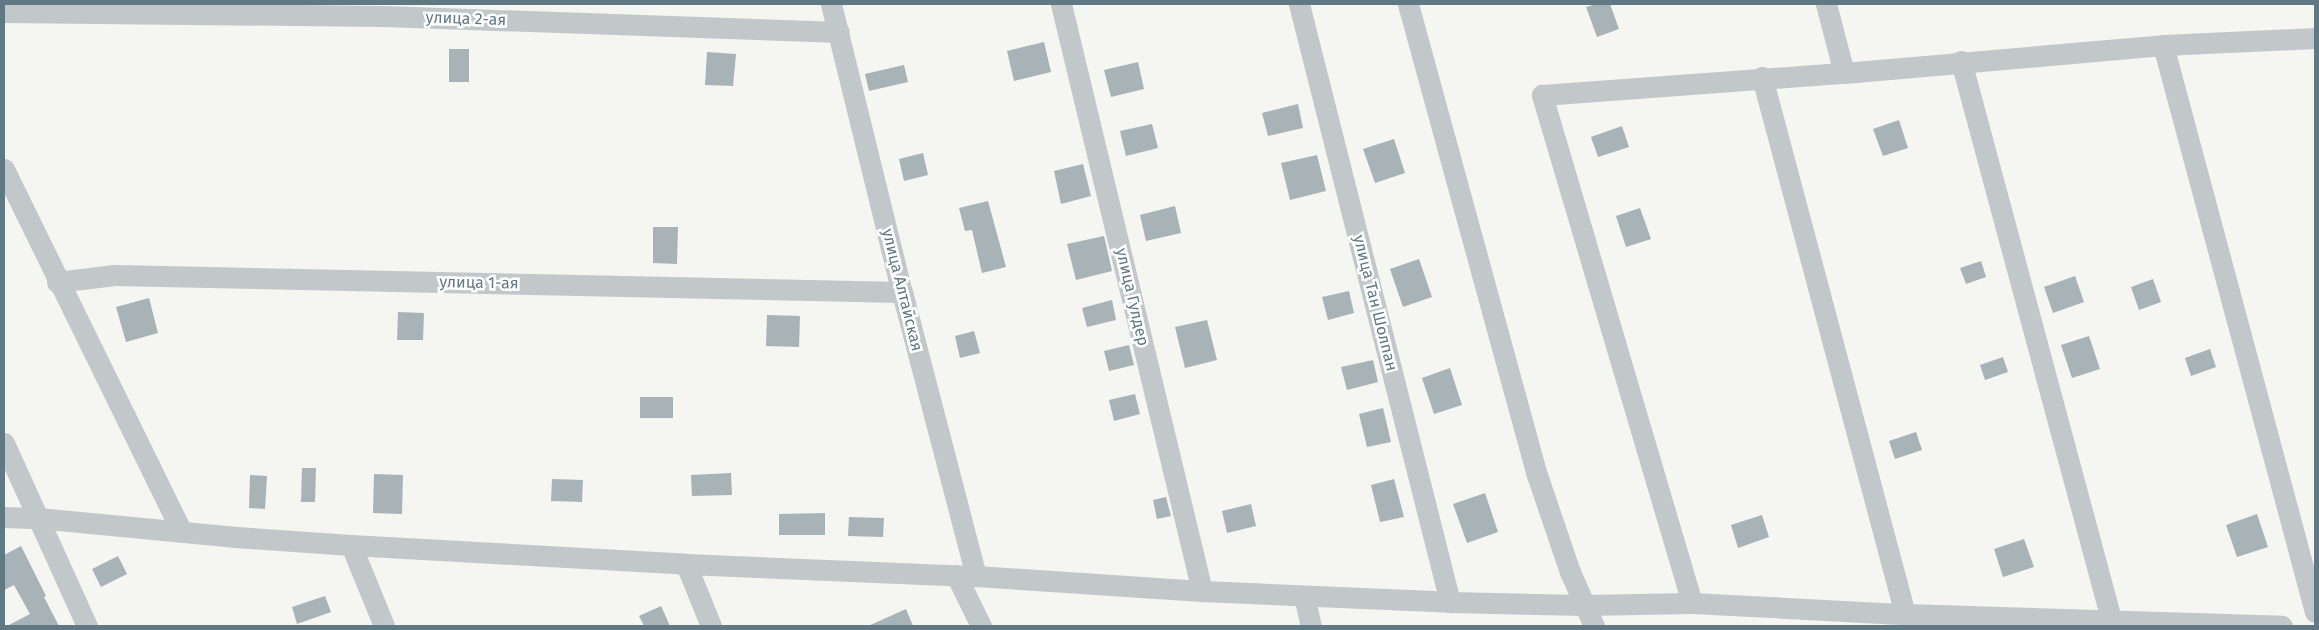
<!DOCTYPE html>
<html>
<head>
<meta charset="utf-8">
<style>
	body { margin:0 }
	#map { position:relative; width:2319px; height:630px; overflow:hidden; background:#f5f5f1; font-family:"Fira Sans",sans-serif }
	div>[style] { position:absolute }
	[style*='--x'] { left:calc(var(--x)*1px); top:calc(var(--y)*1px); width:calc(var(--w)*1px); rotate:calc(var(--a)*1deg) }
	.building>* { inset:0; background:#a8b3b7 }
	.minor>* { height:21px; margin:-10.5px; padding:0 10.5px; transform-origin:10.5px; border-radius:10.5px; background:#c2c7ca }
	span { translate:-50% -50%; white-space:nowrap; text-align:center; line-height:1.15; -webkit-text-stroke:5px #fff; paint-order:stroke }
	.street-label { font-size:16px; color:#617885 }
	.frame { position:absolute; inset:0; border:5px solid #617885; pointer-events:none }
</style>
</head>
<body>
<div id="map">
	<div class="building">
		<div style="clip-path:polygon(1597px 4px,1610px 4px,1619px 29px,1597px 37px,1586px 7px)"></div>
		<div style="clip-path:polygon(1044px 42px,1051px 72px,1014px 81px,1007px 51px)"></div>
		<div style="clip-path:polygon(449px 49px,469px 49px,469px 82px,449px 82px)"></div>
		<div style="clip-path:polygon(707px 52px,736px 54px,733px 86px,705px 85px)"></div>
		<div style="clip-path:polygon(1138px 62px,1144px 89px,1111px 97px,1104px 70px)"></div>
		<div style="clip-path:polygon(904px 65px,908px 82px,869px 91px,865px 74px)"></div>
		<div style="clip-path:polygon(1298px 104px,1303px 128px,1268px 136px,1262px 113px)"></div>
		<div style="clip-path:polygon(1899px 120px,1908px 148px,1883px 156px,1873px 129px)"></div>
		<div style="clip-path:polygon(1152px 124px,1158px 148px,1126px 156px,1120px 131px)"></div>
		<div style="clip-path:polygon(1622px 126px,1629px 147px,1598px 157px,1591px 137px)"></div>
		<div style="clip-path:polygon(1394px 139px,1405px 173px,1375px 183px,1363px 149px)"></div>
		<div style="clip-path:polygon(923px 153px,928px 175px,904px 181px,899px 159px)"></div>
		<div style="clip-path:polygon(1317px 155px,1326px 191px,1290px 200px,1281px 163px)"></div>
		<div style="clip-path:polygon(1083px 164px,1091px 196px,1061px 204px,1054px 171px)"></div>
		<div style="clip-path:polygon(988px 201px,1006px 267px,982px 273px,972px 230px,965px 231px,959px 208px)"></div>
		<div style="clip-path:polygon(1175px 206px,1181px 233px,1146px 241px,1140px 215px)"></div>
		<div style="clip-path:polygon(1640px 208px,1651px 239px,1626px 247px,1616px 216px)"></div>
		<div style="clip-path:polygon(653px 227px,678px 227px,677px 264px,653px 263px)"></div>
		<div style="clip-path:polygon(1104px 236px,1112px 271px,1076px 280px,1067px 244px)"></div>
		<div style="clip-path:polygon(1419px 259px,1432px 297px,1403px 307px,1390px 269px)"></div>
		<div style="clip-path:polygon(1981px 261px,1986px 277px,1966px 284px,1960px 268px)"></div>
		<div style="clip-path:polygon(2075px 276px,2084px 302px,2053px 313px,2044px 287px)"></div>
		<div style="clip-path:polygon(2153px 279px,2161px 302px,2139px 310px,2131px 287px)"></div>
		<div style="clip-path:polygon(1349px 291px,1354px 313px,1328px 320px,1322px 297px)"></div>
		<div style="clip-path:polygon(149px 298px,158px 333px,126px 342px,116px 307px)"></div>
		<div style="clip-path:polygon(1112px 300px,1116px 320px,1087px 327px,1082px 308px)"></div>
		<div style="clip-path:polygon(398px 312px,424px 313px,423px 340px,397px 340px)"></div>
		<div style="clip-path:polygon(767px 315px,800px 316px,799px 347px,766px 346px)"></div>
		<div style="clip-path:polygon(1207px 320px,1217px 360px,1185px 368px,1175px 327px)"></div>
		<div style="clip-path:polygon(974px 331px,980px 353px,960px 358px,955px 336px)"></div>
		<div style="clip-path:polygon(2089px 336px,2100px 369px,2072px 378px,2061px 345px)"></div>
		<div style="clip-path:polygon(1129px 345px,1134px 365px,1109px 371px,1104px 351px)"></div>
		<div style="clip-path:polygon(2210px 349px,2216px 367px,2191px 376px,2185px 358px)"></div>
		<div style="clip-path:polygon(2003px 357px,2008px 372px,1985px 380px,1980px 365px)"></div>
		<div style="clip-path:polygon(1373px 360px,1378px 382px,1347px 390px,1341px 367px)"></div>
		<div style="clip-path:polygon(1450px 368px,1462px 405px,1434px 414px,1422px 378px)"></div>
		<div style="clip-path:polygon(1135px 394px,1140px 414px,1114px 421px,1109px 400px)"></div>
		<div style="clip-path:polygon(640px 397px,673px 397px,673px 418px,640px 418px)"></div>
		<div style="clip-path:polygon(1383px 408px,1391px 442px,1367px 447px,1359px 414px)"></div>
		<div style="clip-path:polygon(1916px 432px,1922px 450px,1895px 459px,1889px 441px)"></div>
		<div style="clip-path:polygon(302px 468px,316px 468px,315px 502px,301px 502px)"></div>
		<div style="clip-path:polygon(731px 473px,732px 495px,692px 496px,691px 475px)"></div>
		<div style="clip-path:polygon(374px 474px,403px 475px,402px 514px,373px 513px)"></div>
		<div style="clip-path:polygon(250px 475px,267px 476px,265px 509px,249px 508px)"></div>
		<div style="clip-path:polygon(552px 479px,583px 480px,582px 502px,551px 501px)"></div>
		<div style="clip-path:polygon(1394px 479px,1404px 517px,1380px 522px,1371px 485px)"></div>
		<div style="clip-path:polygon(1485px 493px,1498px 532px,1467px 543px,1453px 504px)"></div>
		<div style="clip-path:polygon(1166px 497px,1171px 516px,1157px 519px,1153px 500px)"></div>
		<div style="clip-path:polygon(1251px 504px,1256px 526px,1227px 533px,1222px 511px)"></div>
		<div style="clip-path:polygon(825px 513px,825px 535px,779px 535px,779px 514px)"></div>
		<div style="clip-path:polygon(2257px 514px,2268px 547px,2237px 557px,2226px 525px)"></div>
		<div style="clip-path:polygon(1762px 515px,1769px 537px,1738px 548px,1731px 525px)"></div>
		<div style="clip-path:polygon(849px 517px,884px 518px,883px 537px,848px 536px)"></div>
		<div style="clip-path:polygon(2024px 539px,2034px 567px,2003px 577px,1994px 549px)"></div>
		<div style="clip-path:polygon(21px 546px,46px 596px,44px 597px,59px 626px,7px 626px,30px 614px,14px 585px,4px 590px,4px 555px)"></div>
		<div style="clip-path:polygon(118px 556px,127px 574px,101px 587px,92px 569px)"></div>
		<div style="clip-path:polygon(325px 596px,331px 612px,297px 624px,292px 607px)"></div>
		<div style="clip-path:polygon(661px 606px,670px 626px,644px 626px,639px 616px)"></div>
		<div style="clip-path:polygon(906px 609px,913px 626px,868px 626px)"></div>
	</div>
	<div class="minor">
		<div style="--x:831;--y:4;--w:297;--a:76.2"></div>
		<div style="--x:902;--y:292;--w:293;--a:75.4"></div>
		<div style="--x:1061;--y:4;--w:604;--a:76.49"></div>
		<div style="--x:1299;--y:4;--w:617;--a:75.83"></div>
		<div style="--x:1408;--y:4;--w:488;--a:74.7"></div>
		<div style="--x:1537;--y:475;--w:102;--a:71.2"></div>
		<div style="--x:1570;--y:572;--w:59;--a:66"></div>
		<div style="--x:1826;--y:4;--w:71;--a:75.4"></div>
		<div style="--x:4;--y:12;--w:379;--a:0.6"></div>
		<div style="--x:383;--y:16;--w:456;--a:2"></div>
		<div style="--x:2163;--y:45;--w:587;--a:74.99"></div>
		<div style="--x:1961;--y:61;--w:578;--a:74.95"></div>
		<div style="--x:1762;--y:77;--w:556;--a:75.09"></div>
		<div style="--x:4;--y:169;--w:404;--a:63.9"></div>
		<div style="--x:57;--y:282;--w:58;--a:-6.9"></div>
		<div style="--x:115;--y:275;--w:787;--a:1.24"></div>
		<div style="--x:4;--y:443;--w:201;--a:65.6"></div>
		<div style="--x:4;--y:517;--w:34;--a:2"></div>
		<div style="--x:38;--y:518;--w:199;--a:5.5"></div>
		<div style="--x:236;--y:537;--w:115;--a:4"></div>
		<div style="--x:351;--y:545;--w:336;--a:3.2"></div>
		<div style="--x:686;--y:564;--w:290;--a:2.4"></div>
		<div style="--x:976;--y:576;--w:226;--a:3.8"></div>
		<div style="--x:1202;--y:591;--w:248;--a:2.5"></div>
		<div style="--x:1450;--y:602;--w:134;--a:1.3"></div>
		<div style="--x:1584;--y:605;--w:108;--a:-1.1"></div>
		<div style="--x:1692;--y:603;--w:213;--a:3"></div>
		<div style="--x:1905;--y:614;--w:377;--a:1.8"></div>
		<div style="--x:351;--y:545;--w:87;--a:67.8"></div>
		<div style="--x:686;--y:564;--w:67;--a:68"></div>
		<div style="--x:956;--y:575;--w:57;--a:63.9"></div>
		<div style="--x:1304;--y:596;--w:31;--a:77"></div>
		<div style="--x:1692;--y:603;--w:530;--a:-106.45"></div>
		<div style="--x:1542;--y:95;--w:303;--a:-4.2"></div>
		<div style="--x:1844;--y:73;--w:320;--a:-5"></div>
		<div style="--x:2163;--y:45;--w:152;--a:-2.6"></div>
	</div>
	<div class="street-label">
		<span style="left:466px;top:19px;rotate:2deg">улица 2-ая</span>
		<span style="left:479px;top:283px;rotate:1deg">улица 1-ая</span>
		<span style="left:902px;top:290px;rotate:76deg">улица Алтайская</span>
		<span style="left:1132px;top:297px;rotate:77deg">улица Гулдер</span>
		<span style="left:1375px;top:303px;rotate:76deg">улица Тан Шолпан</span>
	</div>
	<div class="frame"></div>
</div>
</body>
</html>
